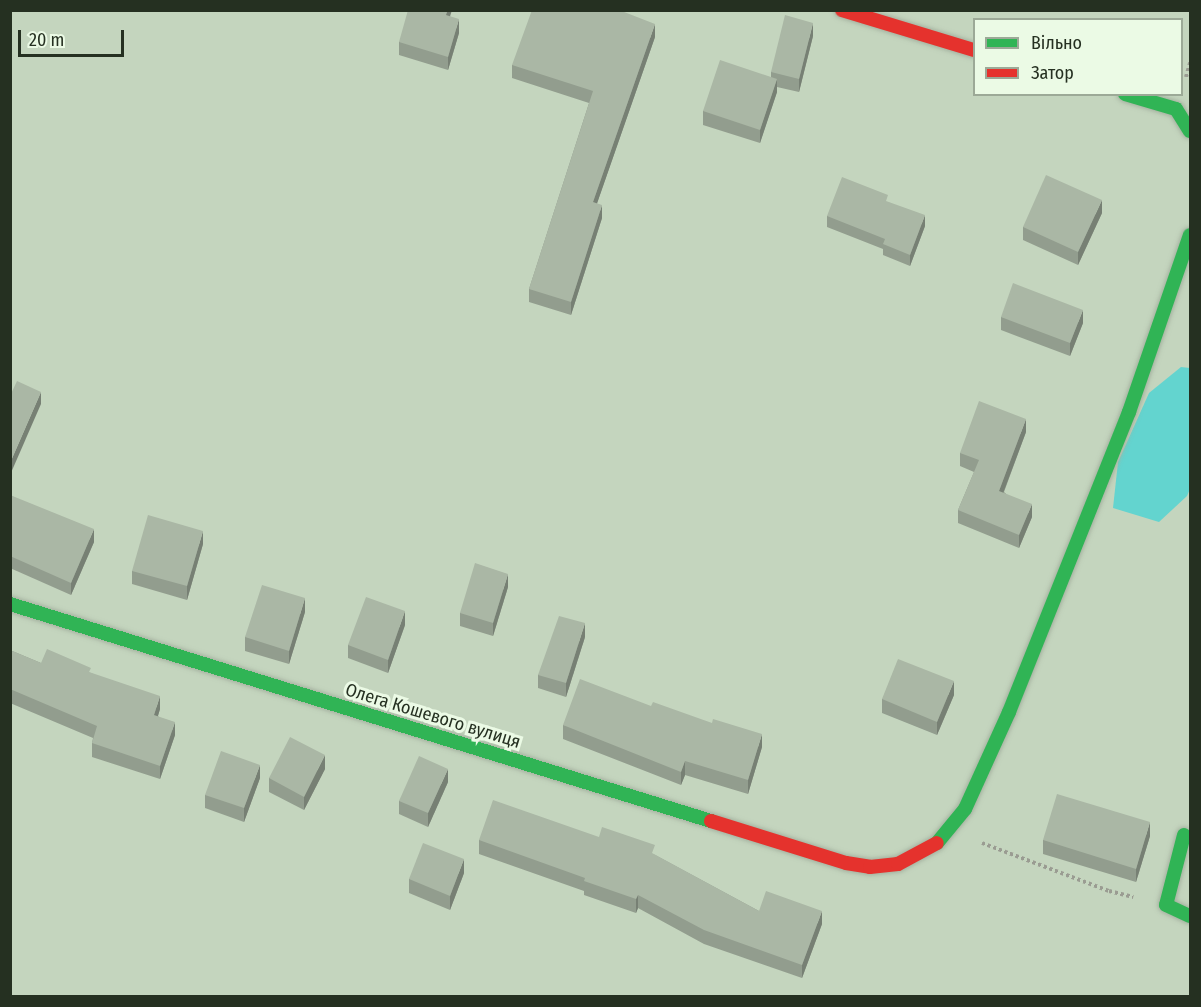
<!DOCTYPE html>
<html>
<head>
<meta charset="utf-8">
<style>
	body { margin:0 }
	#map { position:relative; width:1201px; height:1007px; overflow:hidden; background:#c4d5be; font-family:"Fira Sans Condensed",sans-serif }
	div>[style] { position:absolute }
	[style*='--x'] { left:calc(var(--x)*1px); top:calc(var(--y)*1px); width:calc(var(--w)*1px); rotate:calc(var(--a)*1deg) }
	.water>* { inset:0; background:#63d4cf }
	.path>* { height:4px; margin-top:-2px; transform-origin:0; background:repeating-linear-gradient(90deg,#9a9c92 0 3px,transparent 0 6px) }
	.roads { filter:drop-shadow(0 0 2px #a5b2a0) drop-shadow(0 0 2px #a5b2a0) }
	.fast>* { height:14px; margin:-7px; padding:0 7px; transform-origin:7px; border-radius:7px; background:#30b455 }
	.jam>* { height:14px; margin:-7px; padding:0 7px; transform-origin:7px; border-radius:7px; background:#e5322d }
	.wall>* { inset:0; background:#929d8e }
	.shaded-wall>* { inset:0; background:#778074 }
	.building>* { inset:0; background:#aab7a5 }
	span { translate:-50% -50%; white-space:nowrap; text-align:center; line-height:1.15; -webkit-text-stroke:6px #ebfae5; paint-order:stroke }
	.street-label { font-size:18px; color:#253021 }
	.frame { position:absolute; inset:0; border:12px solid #253021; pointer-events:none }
	.legend { position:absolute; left:973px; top:18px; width:210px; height:78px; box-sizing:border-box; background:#ebfae5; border:2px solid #9ca997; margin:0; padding:8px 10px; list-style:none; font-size:18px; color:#253021 }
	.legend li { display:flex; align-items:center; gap:12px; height:30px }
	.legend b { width:30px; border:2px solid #9ca997 }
	.scale { position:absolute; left:18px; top:30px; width:106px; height:27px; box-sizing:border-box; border:3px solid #253021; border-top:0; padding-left:8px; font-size:18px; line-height:21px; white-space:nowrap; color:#253021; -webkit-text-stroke:4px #ebfae5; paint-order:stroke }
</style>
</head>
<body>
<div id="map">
	<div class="water">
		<div style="clip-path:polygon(1181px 367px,1190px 368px,1190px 489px,1187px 496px,1159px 522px,1113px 508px,1118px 462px,1149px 393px)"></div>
	</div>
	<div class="path">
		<div style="--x:1186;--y:77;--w:15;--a:-74"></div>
		<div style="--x:982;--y:843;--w:136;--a:20.7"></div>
		<div style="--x:1109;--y:891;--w:25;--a:14"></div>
	</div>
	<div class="roads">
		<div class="fast">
			<div style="--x:1125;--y:94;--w:53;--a:16.4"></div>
			<div style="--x:1176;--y:109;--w:26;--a:58"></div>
			<div style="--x:10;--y:604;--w:734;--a:17.2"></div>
			<div style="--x:1184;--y:835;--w:72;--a:104.4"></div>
			<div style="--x:1166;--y:905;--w:26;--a:25"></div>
			<div style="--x:937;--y:843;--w:44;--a:-50.5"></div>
			<div style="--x:965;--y:809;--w:107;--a:-65.6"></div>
			<div style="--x:1009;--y:712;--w:323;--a:-68.2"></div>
			<div style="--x:1129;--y:412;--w:187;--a:-71"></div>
		</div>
		<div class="jam">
			<div style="--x:842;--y:10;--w:138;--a:16.9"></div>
			<div style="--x:711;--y:821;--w:141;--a:17.3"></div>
			<div style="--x:846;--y:863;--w:24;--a:9"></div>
			<div style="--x:870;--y:867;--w:28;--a:-6"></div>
			<div style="--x:898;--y:864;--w:44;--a:-28.3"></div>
		</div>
	</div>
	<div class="wall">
		<div style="clip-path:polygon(450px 16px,459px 33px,448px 70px,399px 55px,399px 42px)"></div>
		<div style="clip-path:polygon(813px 36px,799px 92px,777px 87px,777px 92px,760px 143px,703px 125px,703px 111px,771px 77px,771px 72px)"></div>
		<div style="clip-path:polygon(655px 37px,597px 203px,602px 218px,571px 315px,529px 302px,529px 289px,589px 103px,512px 78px,512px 65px)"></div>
		<div style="clip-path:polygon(888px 202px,925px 226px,910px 266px,883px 255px,883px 249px,827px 227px,827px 216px)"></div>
		<div style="clip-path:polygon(1102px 213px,1078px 265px,1023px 240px,1023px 227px)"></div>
		<div style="clip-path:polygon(1001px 317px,1083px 323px,1070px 356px,1001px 330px)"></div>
		<div style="clip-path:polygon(1026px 432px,1004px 492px,1032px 517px,1019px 548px,958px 523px,958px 510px,974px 472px,960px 466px,960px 453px)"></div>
		<div style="clip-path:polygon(10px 495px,94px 542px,71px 595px,10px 568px)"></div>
		<div style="clip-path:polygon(203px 544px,187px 600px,132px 584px,132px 571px)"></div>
		<div style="clip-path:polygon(508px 587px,493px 636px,460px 626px,460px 613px)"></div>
		<div style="clip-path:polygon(305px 612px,289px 664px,245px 651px,245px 637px)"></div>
		<div style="clip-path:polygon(405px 625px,388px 673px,348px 658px,348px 645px)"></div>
		<div style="clip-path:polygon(585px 637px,566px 697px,538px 688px,538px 675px)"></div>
		<div style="clip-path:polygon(10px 650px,41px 663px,91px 673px,160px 709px,158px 716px,175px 735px,160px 779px,92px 757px,92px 743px,93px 738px,10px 703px)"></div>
		<div style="clip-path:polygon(954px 695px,937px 735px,882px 713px,882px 699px)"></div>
		<div style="clip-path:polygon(563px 725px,762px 747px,748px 794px,685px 775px,681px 785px,563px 739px)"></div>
		<div style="clip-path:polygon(325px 769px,304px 810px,269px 792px,269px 778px)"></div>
		<div style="clip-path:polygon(260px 778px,244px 822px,205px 808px,205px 795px)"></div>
		<div style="clip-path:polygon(448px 782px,428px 827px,399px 814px,399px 801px)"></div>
		<div style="clip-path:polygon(1150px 836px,1136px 882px,1043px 854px,1043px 840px)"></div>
		<div style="clip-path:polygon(599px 837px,655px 855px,759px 911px,822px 924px,802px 978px,704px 944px,638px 908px,636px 913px,584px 895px,584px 891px,479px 854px,479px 840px)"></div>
		<div style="clip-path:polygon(464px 873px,450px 910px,409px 893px,409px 879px)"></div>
	</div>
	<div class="shaded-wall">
		<div style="clip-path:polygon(447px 10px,452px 10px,446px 29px,446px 15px)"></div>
		<div style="clip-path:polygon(459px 19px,459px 33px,448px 70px,448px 57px)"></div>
		<div style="clip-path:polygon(813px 23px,813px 36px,799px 92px,799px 79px)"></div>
		<div style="clip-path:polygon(655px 24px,655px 37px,593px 215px,593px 202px)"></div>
		<div style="clip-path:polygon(777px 79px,777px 92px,760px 143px,760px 130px)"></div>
		<div style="clip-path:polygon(1102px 200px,1102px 213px,1078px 265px,1078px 252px)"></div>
		<div style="clip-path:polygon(602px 205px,602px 218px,571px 315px,571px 302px)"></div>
		<div style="clip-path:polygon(925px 215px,925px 226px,910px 266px,910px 255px)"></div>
		<div style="clip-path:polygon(1083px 310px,1083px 323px,1070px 356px,1070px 343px)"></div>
		<div style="clip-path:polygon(41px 392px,41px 404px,10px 475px,10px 463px)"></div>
		<div style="clip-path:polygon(1026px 419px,1026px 432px,999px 504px,999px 491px)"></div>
		<div style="clip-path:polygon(1032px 504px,1032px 517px,1019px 548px,1019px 535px)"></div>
		<div style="clip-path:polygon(94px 529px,94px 542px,71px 595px,71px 583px)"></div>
		<div style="clip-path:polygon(203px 531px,203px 544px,187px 600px,187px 586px)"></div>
		<div style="clip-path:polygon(508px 574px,508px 587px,493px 636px,493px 623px)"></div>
		<div style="clip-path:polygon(305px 598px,305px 612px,289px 664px,289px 651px)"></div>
		<div style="clip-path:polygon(405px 611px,405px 625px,388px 673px,388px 660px)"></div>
		<div style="clip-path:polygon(585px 623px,585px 637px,566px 697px,566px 683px)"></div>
		<div style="clip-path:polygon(954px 681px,954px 695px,937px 735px,937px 722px)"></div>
		<div style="clip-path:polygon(160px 696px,160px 709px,154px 728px,154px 715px)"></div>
		<div style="clip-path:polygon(175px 722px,175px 735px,160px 779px,160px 766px)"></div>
		<div style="clip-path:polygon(762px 734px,762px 747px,748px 794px,748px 780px)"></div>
		<div style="clip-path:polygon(325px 755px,325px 769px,304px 810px,304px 797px)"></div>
		<div style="clip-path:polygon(685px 761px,685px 775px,681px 785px,681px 772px)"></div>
		<div style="clip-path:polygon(260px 765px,260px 778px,244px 822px,244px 808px)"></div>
		<div style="clip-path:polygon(448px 769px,448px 782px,428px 827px,428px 813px)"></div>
		<div style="clip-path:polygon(1150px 822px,1150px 836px,1136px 882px,1136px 869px)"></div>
		<div style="clip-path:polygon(464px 859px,464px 873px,450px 910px,450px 896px)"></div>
		<div style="clip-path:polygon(638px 895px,638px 908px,636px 913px,636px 899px)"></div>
		<div style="clip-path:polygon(822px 911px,822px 924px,802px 978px,802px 965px)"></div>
	</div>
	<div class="building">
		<div style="clip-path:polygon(408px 10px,447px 10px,446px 15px,459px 19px,448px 57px,399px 42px)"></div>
		<div style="clip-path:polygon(532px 10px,619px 10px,655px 24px,593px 202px,602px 205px,571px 302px,529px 289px,593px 91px,512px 65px)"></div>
		<div style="clip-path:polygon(785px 15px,813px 23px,799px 79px,771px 72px)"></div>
		<div style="clip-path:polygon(720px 60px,777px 79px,760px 130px,703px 111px)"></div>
		<div style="clip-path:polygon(1046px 175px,1102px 200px,1078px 252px,1023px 227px)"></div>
		<div style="clip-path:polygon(842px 177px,888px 195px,886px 201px,925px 215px,910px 255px,883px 244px,885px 239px,827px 216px)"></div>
		<div style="clip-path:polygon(1013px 283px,1083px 310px,1070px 343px,1001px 317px)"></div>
		<div style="clip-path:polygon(17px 381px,41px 392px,10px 463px,10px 396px)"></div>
		<div style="clip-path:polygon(979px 401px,1026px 419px,999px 491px,1032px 504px,1019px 535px,958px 510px,979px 460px,960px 453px)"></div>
		<div style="clip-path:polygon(10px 495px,94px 529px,71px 583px,10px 556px)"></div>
		<div style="clip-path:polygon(148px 515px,203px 531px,187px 586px,132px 571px)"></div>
		<div style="clip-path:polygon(475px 563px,508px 574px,493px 623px,460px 613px)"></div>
		<div style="clip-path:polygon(262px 585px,305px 598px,289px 651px,245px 637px)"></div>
		<div style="clip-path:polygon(366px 597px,405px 611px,388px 660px,348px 645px)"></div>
		<div style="clip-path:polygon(559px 616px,585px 623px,566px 683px,538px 675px)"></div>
		<div style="clip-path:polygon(47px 649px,91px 668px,89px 672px,160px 696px,154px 715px,175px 722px,160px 766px,92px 743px,97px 726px,10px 689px,10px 650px,41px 663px)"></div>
		<div style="clip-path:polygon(898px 659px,954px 681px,937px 722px,882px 699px)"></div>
		<div style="clip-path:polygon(580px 679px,651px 706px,653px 702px,712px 723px,713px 719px,762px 734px,748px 780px,685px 761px,681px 772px,563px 725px)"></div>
		<div style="clip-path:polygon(290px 737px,325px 755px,304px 797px,269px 778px)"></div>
		<div style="clip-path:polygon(221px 751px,260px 765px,244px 808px,205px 795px)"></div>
		<div style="clip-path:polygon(419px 756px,448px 769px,428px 813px,399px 801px)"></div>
		<div style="clip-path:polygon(1057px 794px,1150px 822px,1136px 869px,1043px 840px)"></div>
		<div style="clip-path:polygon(493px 800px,599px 837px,602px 827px,655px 845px,652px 853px,759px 911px,766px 891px,822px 911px,802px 965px,704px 930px,638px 895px,636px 899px,584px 881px,585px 878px,479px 840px)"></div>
		<div style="clip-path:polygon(423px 843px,464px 859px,450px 896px,409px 879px)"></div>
	</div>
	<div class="street-label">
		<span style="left:433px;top:716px;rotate:17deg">Олега Кошевого вулиця</span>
	</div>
	<div class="frame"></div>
	<ul class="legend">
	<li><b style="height:8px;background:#30b455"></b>Вільно</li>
	<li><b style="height:8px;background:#e5322d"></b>Затор</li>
	</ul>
	<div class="scale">20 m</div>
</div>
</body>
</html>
